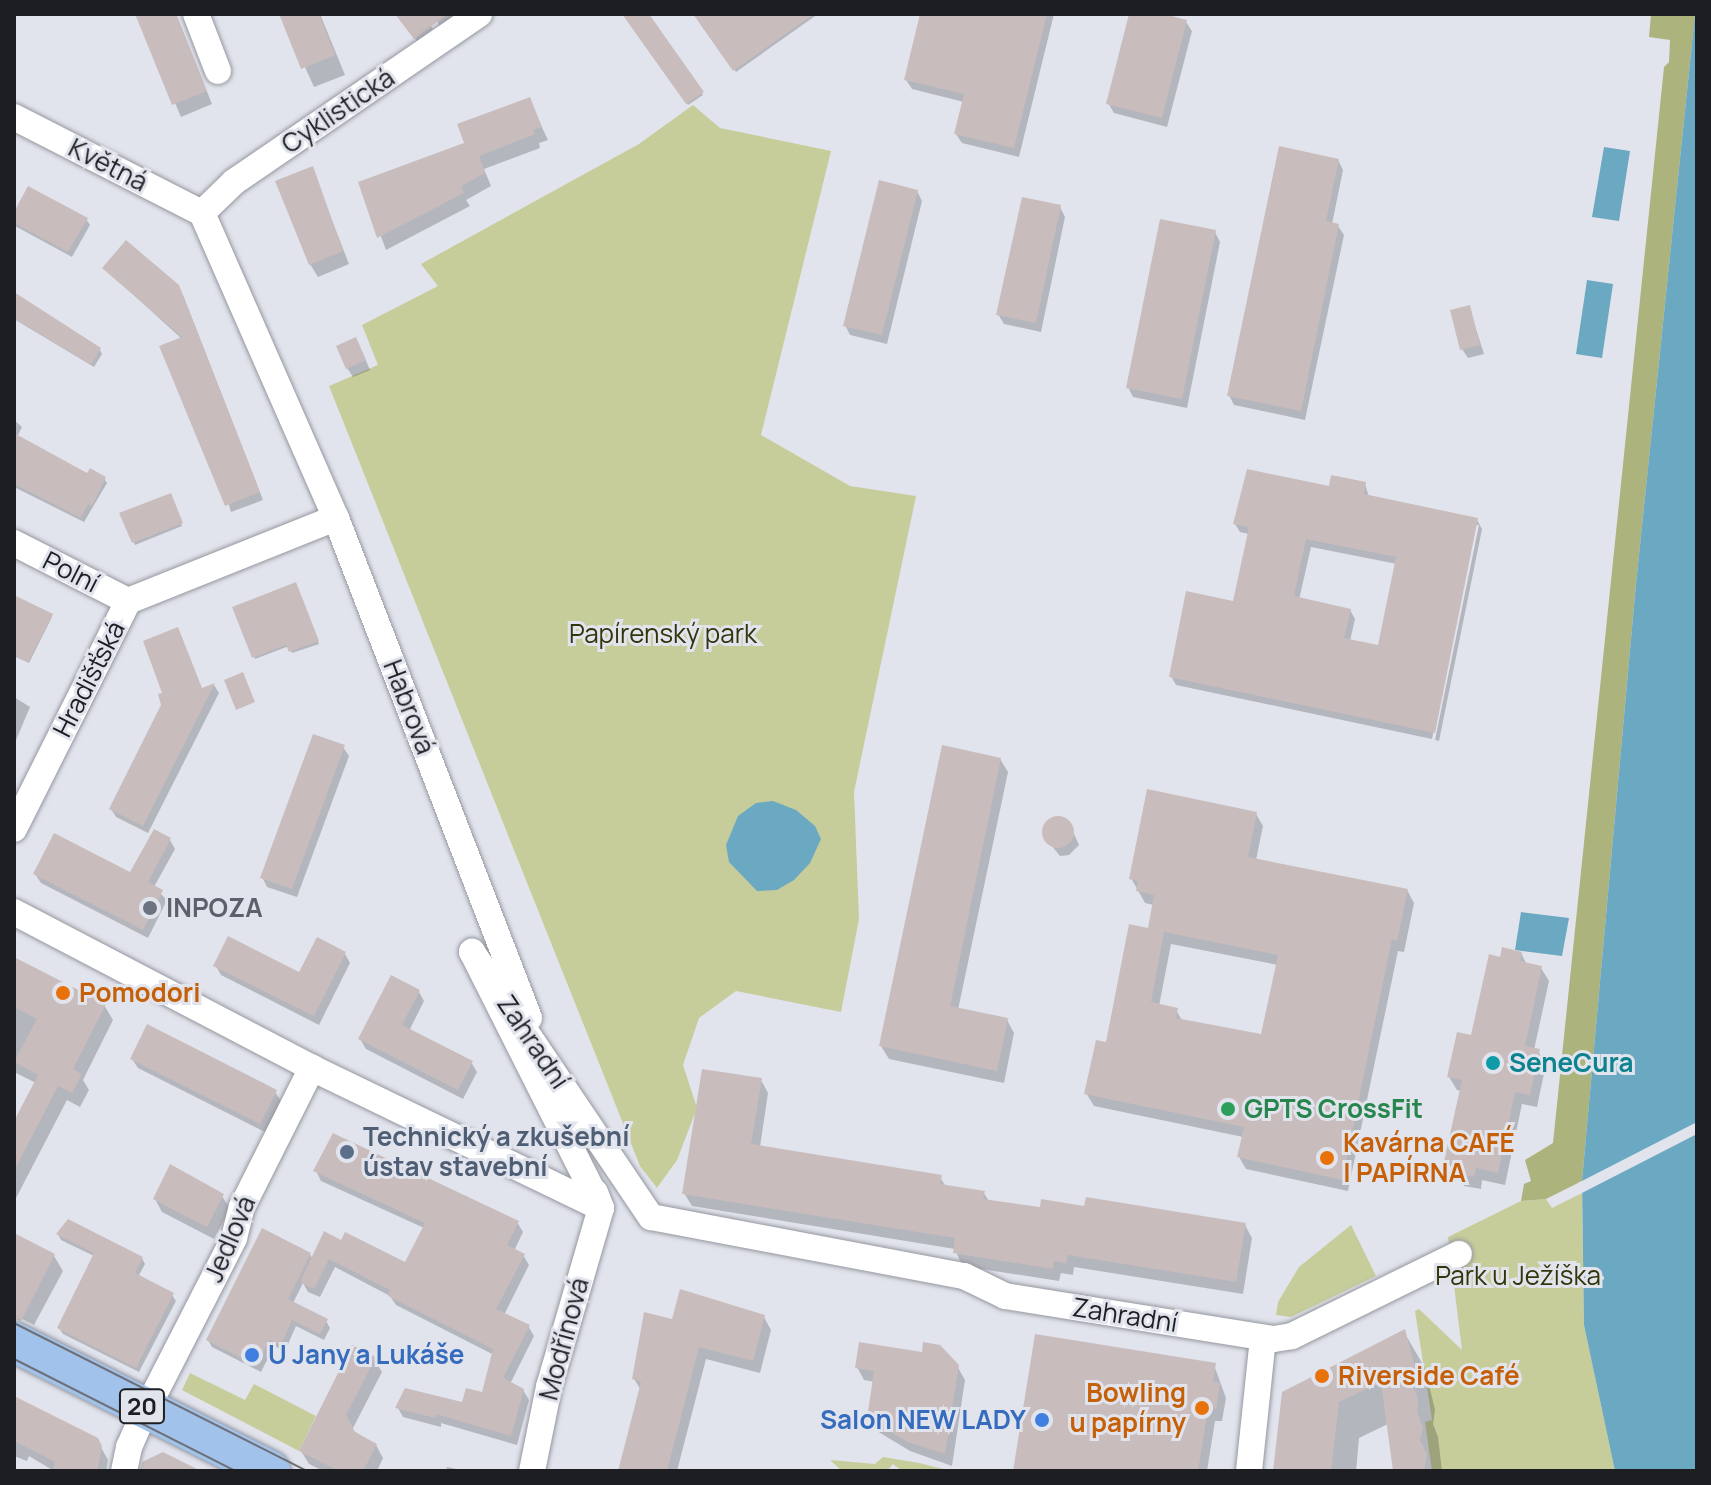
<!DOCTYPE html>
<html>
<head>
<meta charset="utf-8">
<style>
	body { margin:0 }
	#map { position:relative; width:1711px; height:1485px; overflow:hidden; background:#e2e4ed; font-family:Manrope,sans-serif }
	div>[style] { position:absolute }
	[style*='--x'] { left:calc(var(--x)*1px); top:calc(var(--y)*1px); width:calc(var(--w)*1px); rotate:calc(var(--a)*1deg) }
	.green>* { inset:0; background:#c6cc9a }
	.forest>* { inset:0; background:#adb37d }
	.water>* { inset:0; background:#6ba8c2 }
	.pier>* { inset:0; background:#e2e4ed }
	.shadow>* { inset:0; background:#0003 }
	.building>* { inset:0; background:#c8bdbc }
	.round { border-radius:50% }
	.roads { filter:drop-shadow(0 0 2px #95979f) drop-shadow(0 0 2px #95979f) }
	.minor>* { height:26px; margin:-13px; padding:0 13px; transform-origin:13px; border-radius:13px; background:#fff }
	.primary>* { height:40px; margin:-20px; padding:0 20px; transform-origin:20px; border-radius:20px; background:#a1c2eb }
	.tram>* { height:2px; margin:-1px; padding:0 1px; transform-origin:1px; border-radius:1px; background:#6f7075 }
	.dots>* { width:22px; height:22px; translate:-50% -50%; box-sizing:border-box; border:4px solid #e2e4ed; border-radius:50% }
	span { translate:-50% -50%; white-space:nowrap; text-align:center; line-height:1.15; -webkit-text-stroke:6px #e2e4ed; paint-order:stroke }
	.shield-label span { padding:2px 6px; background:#e2e4ed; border:2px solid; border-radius:6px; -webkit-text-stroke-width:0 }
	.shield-label { font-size:24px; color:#1d1e21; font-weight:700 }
	.street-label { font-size:26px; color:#1d1e21 }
	.park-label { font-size:26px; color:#32350a }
	.worship-label { font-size:26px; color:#5b616d; font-weight:700 }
	.left { translate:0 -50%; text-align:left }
	.food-label { font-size:26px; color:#c56008; font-weight:700 }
	.right { translate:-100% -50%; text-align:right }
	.culture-label { font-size:26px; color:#0d838f; font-weight:700 }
	.leisure-label { font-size:26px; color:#27864d; font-weight:700 }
	.service-label { font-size:26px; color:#4e5e75; font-weight:700 }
	.shop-label { font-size:26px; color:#366cbe; font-weight:700 }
	.frame { position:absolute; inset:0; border:16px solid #1d1e21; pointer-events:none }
</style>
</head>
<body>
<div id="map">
	<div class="green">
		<div style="clip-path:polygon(693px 105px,720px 128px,831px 151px,761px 435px,850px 486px,916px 496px,854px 792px,859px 919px,841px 1012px,736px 991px,699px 1018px,683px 1065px,697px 1108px,677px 1160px,657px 1188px,640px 1166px,329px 386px,378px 365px,362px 325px,438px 286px,421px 264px,639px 144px)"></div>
		<div style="clip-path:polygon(1582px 1193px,1584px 1325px,1615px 1471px,1432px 1471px,1425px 1422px,1432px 1420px,1415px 1311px,1419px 1309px,1462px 1350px,1448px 1237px,1521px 1201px,1546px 1199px,1552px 1208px)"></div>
		<div style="clip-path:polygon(1351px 1225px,1376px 1276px,1291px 1317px,1276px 1315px,1278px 1302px,1299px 1267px)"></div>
		<div style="clip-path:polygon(190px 1373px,245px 1400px,254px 1384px,316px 1416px,299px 1451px,182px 1390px)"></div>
		<div style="clip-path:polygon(883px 1457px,919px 1463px,951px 1471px,902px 1471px,893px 1464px,887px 1471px,842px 1471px,830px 1460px,875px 1464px)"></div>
	</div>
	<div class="forest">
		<div style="clip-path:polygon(1651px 14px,1695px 14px,1636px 584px,1582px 1181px,1546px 1199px,1521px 1201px,1524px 1184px,1531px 1181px,1525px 1160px,1553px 1143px,1664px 67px,1669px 62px,1670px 40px,1649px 37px)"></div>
	</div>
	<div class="water">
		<div style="clip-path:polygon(1695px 14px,1697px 1471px,1615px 1471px,1584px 1325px,1582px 1181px,1636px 584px)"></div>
		<div style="clip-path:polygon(1604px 147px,1630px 151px,1619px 221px,1592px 217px)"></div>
		<div style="clip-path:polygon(1587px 280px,1613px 284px,1602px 358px,1576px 354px)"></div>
		<div style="clip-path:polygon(773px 801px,796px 810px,815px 826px,821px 839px,810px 863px,794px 880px,777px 890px,757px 891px,729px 862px,726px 845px,738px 816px,756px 803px)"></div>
		<div style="clip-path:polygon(1521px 912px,1569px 918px,1562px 956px,1515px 950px)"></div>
	</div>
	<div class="pier">
		<div style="clip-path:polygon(1697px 1122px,1697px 1134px,1578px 1195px,1578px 1183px)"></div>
	</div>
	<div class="shadow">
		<div style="clip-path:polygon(137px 14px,176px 14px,212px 104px,181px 117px)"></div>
		<div style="clip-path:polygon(281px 14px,320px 14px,345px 75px,314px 87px)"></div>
		<div style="clip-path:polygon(397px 14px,422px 14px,433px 29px,417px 41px)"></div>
		<div style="clip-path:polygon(437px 14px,458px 14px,439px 29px)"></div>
		<div style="clip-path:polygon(624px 14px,646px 14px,703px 95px,688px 105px)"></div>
		<div style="clip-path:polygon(696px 14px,818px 14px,736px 72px)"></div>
		<div style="clip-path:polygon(922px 14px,1054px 14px,1019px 157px,962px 143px,956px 134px,964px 102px,912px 89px,906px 80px)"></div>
		<div style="clip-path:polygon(1131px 14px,1156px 14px,1186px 22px,1192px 31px,1167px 127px,1114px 113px,1108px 103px)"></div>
		<div style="clip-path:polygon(529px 100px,548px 140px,539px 143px,540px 148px,484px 169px,491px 186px,466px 200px,470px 206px,386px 250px,361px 183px,467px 145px)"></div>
		<div style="clip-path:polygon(1338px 160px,1343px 170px,1332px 224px,1338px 226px,1344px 235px,1305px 420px,1234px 405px,1229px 395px)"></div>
		<div style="clip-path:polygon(312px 169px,349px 264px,318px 277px,310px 264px)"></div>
		<div style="clip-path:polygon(917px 191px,922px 201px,887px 344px,850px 335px,845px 325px)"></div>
		<div style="clip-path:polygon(1060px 207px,1065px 217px,1041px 332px,1004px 324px,998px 314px)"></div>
		<div style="clip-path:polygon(14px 216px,86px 219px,90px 225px,72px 257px,15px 226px)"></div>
		<div style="clip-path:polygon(1215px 232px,1220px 242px,1187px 408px,1133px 397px,1128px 387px)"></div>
		<div style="clip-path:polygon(104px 268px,183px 295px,263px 500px,231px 512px,182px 339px)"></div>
		<div style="clip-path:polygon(14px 295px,100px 350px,102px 354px,94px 367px,14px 319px)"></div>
		<div style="clip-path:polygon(1469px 307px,1484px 354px,1468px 358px,1462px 349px)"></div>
		<div style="clip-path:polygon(361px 349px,370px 370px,353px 377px,347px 368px)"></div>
		<div style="clip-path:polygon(14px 420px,22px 427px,17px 437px,88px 476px,104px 479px,107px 483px,84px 522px,14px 487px)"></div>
		<div style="clip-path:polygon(evenodd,1365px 484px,1369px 497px,1477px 520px,1482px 529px,1439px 741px,1435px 740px,1479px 525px,1475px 525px,1432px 739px,1176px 685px,1171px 676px,1234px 604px,1249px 534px,1240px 532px,1235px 524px,1330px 489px,1365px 484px,1311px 547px,1397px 564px,1380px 647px,1350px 641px,1355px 619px,1350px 610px,1299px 600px,1311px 547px)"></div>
		<div style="clip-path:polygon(170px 495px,182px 526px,135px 545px,122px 514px)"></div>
		<div style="clip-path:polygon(295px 584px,319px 644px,292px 653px,289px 646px,255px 659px,235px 608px)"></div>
		<div style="clip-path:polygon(14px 599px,52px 617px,29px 663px,14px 656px)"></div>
		<div style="clip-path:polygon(214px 685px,219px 693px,148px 833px,116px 817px,111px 809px,202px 690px)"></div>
		<div style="clip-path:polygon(14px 697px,30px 707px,14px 745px)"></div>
		<div style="clip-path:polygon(343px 747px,349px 756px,297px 897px,267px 887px,262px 877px)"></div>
		<div style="clip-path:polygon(1000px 759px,1008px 772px,958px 1010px,1007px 1020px,1014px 1033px,1004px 1083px,889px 1059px,881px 1046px)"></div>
		<div style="clip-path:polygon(evenodd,1256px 814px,1263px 826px,1256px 860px,1407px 890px,1414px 903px,1404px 952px,1398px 951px,1348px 1191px,1246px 1169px,1239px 1157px,1243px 1137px,1094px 1106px,1086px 1093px,1150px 930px,1154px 905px,1145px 903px,1131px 878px,1256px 814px,1171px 944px,1278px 965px,1262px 1036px,1183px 1022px,1176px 1010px,1159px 1006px,1171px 944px)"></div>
		<div style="clip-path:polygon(1064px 819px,1070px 825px,1079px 845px,1069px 855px,1060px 856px,1046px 839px,1045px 828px,1051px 820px)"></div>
		<div style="clip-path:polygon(170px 840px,175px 849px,154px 887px,167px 900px,148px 938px,41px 883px,35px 874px,130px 875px)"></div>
		<div style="clip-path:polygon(1521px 953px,1527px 965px,1541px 968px,1549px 981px,1534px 1050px,1538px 1051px,1546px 1064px,1537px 1107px,1522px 1104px,1505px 1185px,1482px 1180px,1481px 1189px,1464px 1186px,1446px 1160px,1461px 1091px,1457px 1090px,1449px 1077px,1473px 1037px,1502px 959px)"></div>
		<div style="clip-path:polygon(345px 954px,350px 963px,319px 1025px,221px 975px,216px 966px,300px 975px)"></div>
		<div style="clip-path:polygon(14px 959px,104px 1005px,113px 1020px,83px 1080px,89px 1090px,80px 1107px,67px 1100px,15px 1200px,14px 1125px,36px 1083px,14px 1072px)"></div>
		<div style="clip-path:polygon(419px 992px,424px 1001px,409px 1031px,471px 1062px,477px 1072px,463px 1099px,366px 1049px,360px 1039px)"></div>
		<div style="clip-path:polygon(132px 1059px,275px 1092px,281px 1101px,265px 1132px,138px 1068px)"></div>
		<div style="clip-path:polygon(761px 1080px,768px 1093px,760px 1147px,940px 1177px,946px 1187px,983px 1192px,989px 1201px,1041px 1210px,1245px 1225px,1252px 1238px,1243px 1294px,1074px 1267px,1073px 1275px,1061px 1273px,1059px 1281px,962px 1266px,955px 1249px,692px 1206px,684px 1193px)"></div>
		<div style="clip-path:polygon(316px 1171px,517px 1222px,523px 1232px,514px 1251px,523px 1255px,529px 1265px,504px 1315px,528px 1326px,534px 1336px,510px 1384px,523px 1390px,529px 1400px,517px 1445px,441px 1423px,441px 1427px,403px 1417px,398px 1408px,463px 1405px,483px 1394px,494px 1355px,396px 1305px,390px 1296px,335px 1267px,320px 1297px,308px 1292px,303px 1283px,293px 1303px,326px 1321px,330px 1328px,324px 1340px,296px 1326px,285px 1351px,274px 1346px,261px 1372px,212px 1347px,208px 1340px,310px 1254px,313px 1260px,342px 1242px,405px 1265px,424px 1228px,321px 1181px)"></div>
		<div style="clip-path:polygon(222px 1196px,230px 1209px,214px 1239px,162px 1212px,155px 1199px)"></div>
		<div style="clip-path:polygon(58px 1234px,142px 1258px,145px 1264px,138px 1277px,172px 1295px,176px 1301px,139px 1372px,63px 1334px,59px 1328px,94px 1256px,61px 1240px)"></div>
		<div style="clip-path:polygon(14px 1238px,54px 1256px,63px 1271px,34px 1325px,14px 1315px)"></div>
		<div style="clip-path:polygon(764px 1317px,771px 1330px,760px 1373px,706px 1359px,677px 1471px,620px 1471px,641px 1390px,634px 1379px,673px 1321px)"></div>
		<div style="clip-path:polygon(1404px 1332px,1425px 1368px,1435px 1410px,1433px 1424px,1438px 1437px,1442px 1471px,1395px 1471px,1388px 1424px,1359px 1438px,1356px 1471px,1275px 1471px,1284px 1394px)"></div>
		<div style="clip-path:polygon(374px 1359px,382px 1372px,352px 1430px,376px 1445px,383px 1458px,377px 1471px,323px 1471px,309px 1464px,301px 1451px)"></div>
		<div style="clip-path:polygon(1214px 1365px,1226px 1398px,1222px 1421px,1215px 1421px,1207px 1471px,1015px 1471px)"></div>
		<div style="clip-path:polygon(957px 1366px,965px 1380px,952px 1466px,910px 1451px,877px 1431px,869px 1417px,875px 1382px,864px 1380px,857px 1367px)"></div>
		<div style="clip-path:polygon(14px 1398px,97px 1440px,108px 1460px,106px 1471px,54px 1471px,29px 1456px,27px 1461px,14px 1456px)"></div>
		<div style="clip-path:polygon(447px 1467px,466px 1471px,446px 1471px)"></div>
	</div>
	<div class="building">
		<div style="clip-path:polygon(135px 14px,176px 14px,207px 91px,172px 105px)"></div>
		<div style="clip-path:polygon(279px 14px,319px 14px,335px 55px,301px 69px)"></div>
		<div style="clip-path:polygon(395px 14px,448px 14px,414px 39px)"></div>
		<div style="clip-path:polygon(622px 14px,649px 14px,704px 92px,686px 104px)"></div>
		<div style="clip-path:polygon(693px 14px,814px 14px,733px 71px)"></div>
		<div style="clip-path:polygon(920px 14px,1047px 14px,1014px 148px,954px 134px,964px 94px,904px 80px)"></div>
		<div style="clip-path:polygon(1129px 14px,1164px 14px,1187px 20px,1162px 118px,1106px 104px)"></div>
		<div style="clip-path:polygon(530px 97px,542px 127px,533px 130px,535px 134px,479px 156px,485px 173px,461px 186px,464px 193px,377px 238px,358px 182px,464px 143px,457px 124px)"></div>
		<div style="clip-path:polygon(1279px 146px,1339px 159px,1326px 221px,1339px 224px,1301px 411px,1227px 396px)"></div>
		<div style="clip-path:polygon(313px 166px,343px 251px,309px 265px,275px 181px)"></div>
		<div style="clip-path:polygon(879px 180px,918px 190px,882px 335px,843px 326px)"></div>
		<div style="clip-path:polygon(28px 186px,88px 218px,68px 252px,14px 223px,14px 212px)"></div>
		<div style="clip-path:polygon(1022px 197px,1061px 205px,1036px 323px,996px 315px)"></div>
		<div style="clip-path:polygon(1160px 219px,1216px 230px,1182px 399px,1126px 388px)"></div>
		<div style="clip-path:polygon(126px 240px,179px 285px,260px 492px,225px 506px,159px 346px,182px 337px,102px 268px)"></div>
		<div style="clip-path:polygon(14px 292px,101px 348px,91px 365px,14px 318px)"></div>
		<div style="clip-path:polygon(1470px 305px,1480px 345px,1460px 350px,1450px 310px)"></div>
		<div style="clip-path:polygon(356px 337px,366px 360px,346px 369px,336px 346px)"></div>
		<div style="clip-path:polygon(14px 433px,87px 473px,90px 468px,106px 477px,92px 506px,88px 504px,81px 518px,14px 484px)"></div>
		<div style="clip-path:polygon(evenodd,1247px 469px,1329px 486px,1331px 475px,1366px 482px,1364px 494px,1478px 518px,1435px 733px,1169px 677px,1186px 591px,1233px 601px,1249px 527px,1233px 524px,1247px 469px,1306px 539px,1396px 557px,1378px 645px,1344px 638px,1351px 609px,1294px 596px,1306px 539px)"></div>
		<div style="clip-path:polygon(171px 493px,183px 523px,132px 543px,119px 513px)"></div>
		<div style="clip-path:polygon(296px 582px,319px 641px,289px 652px,286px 645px,252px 658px,232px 607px)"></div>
		<div style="clip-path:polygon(14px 595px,53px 614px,28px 662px,14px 655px)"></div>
		<div style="clip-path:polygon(178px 627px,202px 688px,215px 683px,143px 826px,109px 809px,161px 705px,158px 694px,162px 693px,143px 641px)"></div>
		<div style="clip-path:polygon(243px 672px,255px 702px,236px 710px,224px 680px)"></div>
		<div style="clip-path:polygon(313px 734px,345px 745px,292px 889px,260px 878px)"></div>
		<div style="clip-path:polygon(942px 745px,1001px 758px,950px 1006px,1008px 1018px,997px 1071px,879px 1046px)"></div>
		<div style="clip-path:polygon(evenodd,1147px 789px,1257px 812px,1248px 857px,1408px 889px,1397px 941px,1392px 939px,1342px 1180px,1237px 1157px,1244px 1127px,1084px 1094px,1096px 1040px,1106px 1042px,1129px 924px,1148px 928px,1154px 895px,1136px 891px,1138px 881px,1129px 879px,1147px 789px,1164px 932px,1278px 955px,1261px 1034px,1176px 1018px,1178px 1008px,1151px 1002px,1164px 932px)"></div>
		<div class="round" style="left:1042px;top:816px;width:32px;height:32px"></div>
		<div style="clip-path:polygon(154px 829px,171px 838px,148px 882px,163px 890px,143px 930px,33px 874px,54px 833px,130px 872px)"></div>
		<div style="clip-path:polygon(228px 936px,299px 972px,317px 937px,346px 952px,314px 1016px,213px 966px)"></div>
		<div style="clip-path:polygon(1502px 947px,1522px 952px,1520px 961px,1542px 966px,1525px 1046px,1540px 1049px,1530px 1095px,1515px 1092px,1498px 1173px,1476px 1168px,1474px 1177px,1454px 1173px,1455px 1163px,1444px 1161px,1462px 1080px,1447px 1077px,1457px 1032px,1471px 1035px,1489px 954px,1500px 957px)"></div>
		<div style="clip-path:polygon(14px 957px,106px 1004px,73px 1069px,82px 1074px,72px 1093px,58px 1086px,14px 1171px,14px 1121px,38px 1075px,14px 1062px,37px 1019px,14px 1007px)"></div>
		<div style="clip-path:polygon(391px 975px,420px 990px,402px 1025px,473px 1061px,458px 1090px,358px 1039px)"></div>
		<div style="clip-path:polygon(147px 1024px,277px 1090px,260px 1124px,130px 1059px)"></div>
		<div style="clip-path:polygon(702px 1069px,762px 1078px,751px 1144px,942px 1175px,940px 1184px,985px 1191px,983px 1199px,1040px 1207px,1041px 1199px,1084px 1206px,1086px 1197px,1246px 1223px,1236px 1282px,1068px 1255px,1066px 1263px,1054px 1261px,1053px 1269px,953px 1253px,955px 1238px,682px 1194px)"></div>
		<div style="clip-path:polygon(333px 1133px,519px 1221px,507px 1245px,525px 1254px,496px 1309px,530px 1325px,503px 1378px,524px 1389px,511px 1436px,436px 1414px,435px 1418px,395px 1408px,405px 1388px,462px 1402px,466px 1388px,482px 1392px,493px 1349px,388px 1296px,390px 1290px,329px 1259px,314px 1289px,300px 1282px,324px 1231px,341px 1240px,345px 1232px,405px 1262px,425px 1223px,313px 1171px)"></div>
		<div style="clip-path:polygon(170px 1164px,224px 1194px,207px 1227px,153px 1199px)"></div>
		<div style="clip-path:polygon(68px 1219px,143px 1257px,135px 1273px,174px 1293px,136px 1368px,57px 1328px,94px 1253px,56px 1234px)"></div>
		<div style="clip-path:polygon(262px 1228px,311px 1253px,288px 1299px,328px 1319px,320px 1334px,292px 1320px,281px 1345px,269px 1340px,257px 1366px,206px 1340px)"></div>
		<div style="clip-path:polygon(14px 1233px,55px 1254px,21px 1321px,14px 1319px)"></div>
		<div style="clip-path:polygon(680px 1289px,765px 1315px,753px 1361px,699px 1347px,667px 1471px,618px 1471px,641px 1382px,632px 1379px,644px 1312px,672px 1319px)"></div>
		<div style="clip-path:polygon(1405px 1329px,1416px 1372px,1413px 1386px,1418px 1399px,1417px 1412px,1423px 1427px,1420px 1440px,1427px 1454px,1424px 1471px,1393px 1471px,1381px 1382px,1339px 1402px,1331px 1471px,1273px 1471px,1282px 1392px)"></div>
		<div style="clip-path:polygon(1035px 1334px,1216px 1363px,1213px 1382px,1220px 1383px,1216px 1409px,1208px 1409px,1198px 1471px,1013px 1471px)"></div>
		<div style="clip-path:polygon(859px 1342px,922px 1352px,923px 1342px,940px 1345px,959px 1365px,945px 1454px,908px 1442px,867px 1418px,874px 1371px,855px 1368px)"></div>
		<div style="clip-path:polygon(352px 1345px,376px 1357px,346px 1415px,355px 1432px,377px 1444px,363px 1471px,339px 1471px,299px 1451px)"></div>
		<div style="clip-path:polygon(14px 1396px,98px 1438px,102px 1446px,97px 1471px,53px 1471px,55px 1462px,14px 1441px)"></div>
		<div style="clip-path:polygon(163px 1452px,201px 1471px,140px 1471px,142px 1462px)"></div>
	</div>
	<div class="roads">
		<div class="minor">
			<div style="--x:196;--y:14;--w:61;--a:68.9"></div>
			<div style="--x:14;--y:117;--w:211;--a:27.1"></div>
			<div style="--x:202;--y:213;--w:333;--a:66.3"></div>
			<div style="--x:336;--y:518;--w:536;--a:68.89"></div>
			<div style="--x:202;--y:213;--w:45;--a:-44.1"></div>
			<div style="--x:234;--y:182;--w:297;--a:-34.4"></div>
			<div style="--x:14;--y:543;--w:128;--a:27"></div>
			<div style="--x:14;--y:829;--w:255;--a:-63.4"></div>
			<div style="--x:128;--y:601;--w:224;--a:-21.8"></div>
			<div style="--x:14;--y:912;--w:336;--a:27.6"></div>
			<div style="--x:312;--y:1068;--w:321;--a:25.8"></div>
			<div style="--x:601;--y:1208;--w:287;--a:-116.7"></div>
			<div style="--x:472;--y:952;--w:320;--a:56"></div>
			<div style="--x:651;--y:1217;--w:319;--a:10.7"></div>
			<div style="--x:964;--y:1276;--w:46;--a:26"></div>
			<div style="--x:1005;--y:1296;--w:272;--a:9.1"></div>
			<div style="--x:1274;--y:1339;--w:18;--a:-9"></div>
			<div style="--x:1292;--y:1336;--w:186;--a:-26.2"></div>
			<div style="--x:124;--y:1471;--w:25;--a:-78"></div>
			<div style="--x:129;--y:1447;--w:27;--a:-66"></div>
			<div style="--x:140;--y:1422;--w:207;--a:-62.9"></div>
			<div style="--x:234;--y:1238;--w:32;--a:-76"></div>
			<div style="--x:242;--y:1207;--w:156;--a:-63.3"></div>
			<div style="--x:532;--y:1471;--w:86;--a:-78.6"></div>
			<div style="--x:549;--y:1387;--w:186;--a:-73.8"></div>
			<div style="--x:601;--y:1208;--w:17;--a:-111"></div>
			<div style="--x:1249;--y:1471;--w:134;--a:-84"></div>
		</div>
		<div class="primary">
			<div style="--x:14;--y:1342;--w:287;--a:26.7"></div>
		</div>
	</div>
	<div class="tram">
		<div style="--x:14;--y:1323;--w:328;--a:26.8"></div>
		<div style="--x:14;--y:1359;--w:249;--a:26.8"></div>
	</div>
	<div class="dots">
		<div style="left:150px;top:908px;background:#6b7280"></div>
		<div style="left:63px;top:993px;background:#e8710a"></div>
		<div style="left:1493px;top:1063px;background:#0f9aa8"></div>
		<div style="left:1228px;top:1109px;background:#2e9e5b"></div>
		<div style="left:347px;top:1152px;background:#5c6f8a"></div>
		<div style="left:1327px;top:1158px;background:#e8710a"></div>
		<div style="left:252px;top:1355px;background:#3f7fe0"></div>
		<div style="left:1322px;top:1376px;background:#e8710a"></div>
		<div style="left:1202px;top:1408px;background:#e8710a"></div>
		<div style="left:1042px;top:1420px;background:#3f7fe0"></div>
	</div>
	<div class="shield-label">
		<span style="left:142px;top:1406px">20</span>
	</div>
	<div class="street-label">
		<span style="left:338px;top:111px;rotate:-34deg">Cyklistická</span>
		<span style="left:108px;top:165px;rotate:27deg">Květná</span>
		<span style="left:71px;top:572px;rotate:27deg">Polní</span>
		<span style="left:89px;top:679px;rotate:-63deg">Hradišťská</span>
		<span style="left:409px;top:707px;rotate:69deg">Habrová</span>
		<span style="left:533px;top:1042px;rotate:56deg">Zahradní</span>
		<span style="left:230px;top:1239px;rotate:-67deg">Jedlová</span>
		<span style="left:1125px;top:1315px;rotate:9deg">Zahradní</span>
		<span style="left:564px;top:1339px;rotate:-75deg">Modřínová</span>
	</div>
	<div class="park-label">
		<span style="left:663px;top:634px">Papírenský park</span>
		<span style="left:1518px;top:1276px">Park u Ježíška</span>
	</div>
	<div class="worship-label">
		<span class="left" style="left:166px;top:908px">INPOZA</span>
	</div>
	<div class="food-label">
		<span class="left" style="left:79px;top:993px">Pomodori</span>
		<span class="left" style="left:1343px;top:1158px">Kavárna CAFÉ<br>| PAPÍRNA</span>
		<span class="left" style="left:1338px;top:1376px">Riverside Café</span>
		<span class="right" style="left:1186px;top:1408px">Bowling<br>u papírny</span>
	</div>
	<div class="culture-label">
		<span class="left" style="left:1509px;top:1063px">SeneCura</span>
	</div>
	<div class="leisure-label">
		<span class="left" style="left:1244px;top:1109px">GPTS CrossFit</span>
	</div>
	<div class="service-label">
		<span class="left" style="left:363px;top:1152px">Technický a zkušební<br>ústav stavební</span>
	</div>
	<div class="shop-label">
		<span class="left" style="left:268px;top:1355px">U Jany a Lukáše</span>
		<span class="right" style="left:1026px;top:1420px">Salon NEW LADY</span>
	</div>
	<div class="frame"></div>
</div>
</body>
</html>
